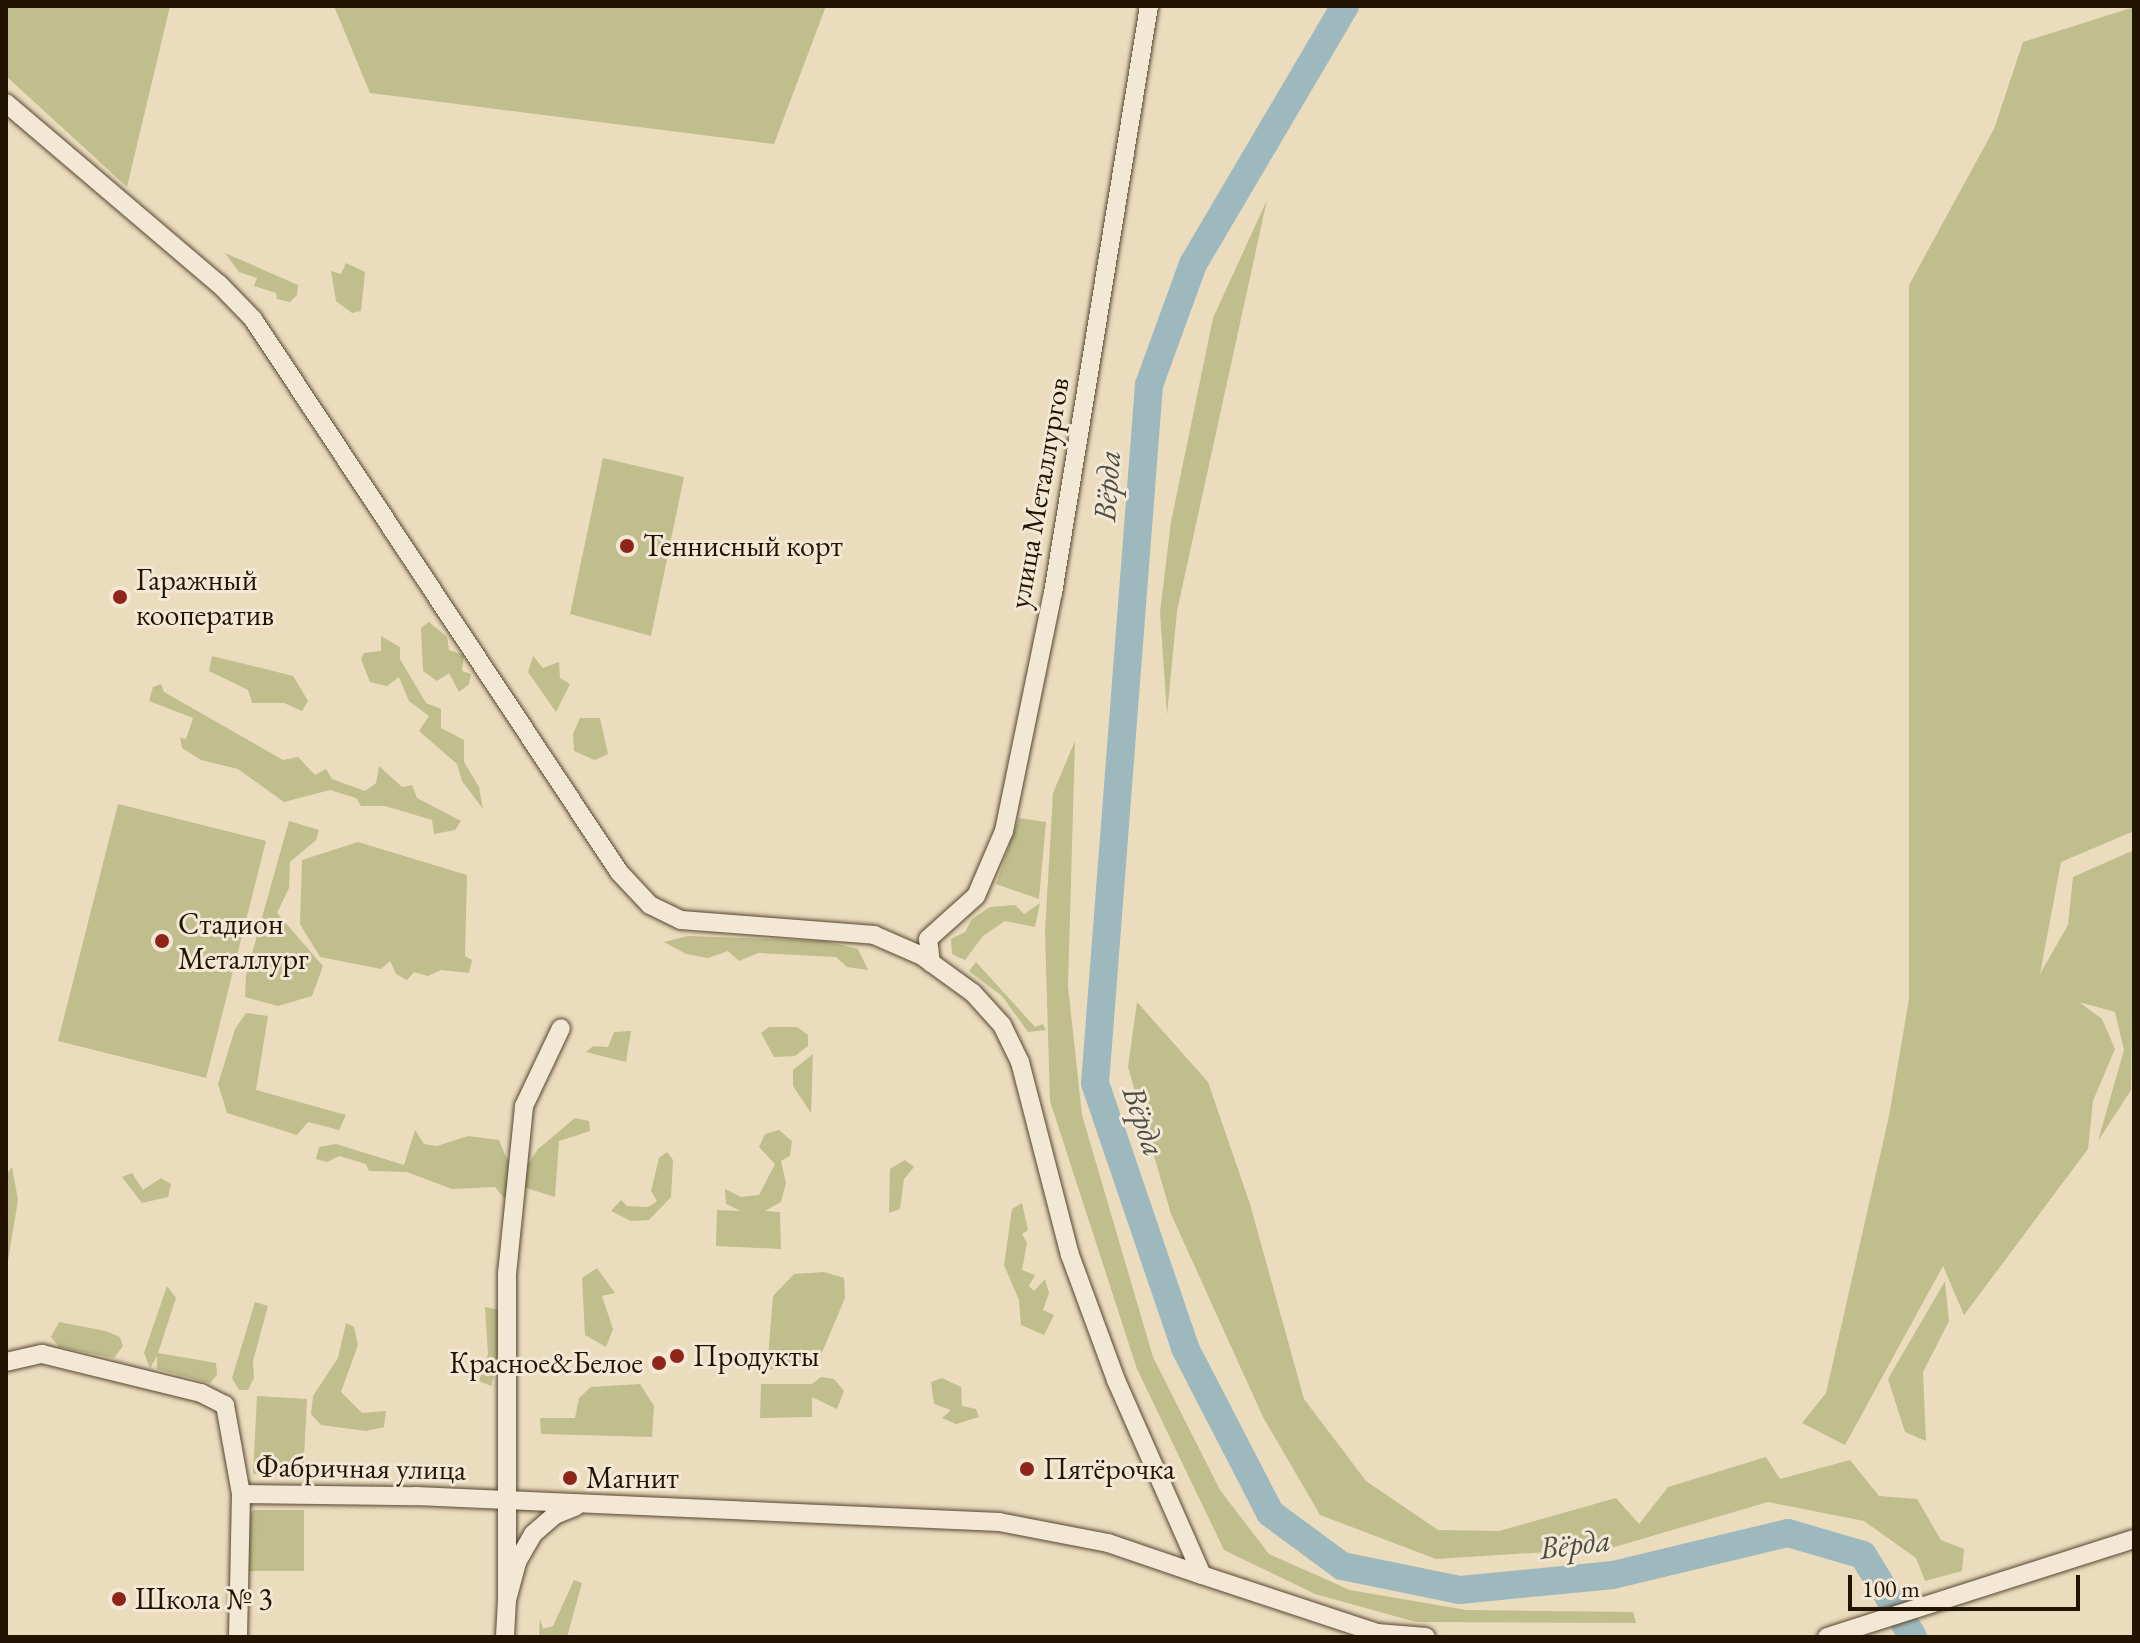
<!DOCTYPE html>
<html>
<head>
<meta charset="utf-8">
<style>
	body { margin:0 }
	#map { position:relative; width:2140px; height:1643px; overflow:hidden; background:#ebdcbe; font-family:"EB Garamond",serif }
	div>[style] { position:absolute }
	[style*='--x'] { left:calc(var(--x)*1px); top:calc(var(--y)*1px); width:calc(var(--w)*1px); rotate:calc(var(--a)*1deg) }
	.green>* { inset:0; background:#bfbe8c }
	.river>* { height:28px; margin:-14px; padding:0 14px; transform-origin:14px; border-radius:14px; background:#9eb9bd }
	.roads { filter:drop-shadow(0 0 2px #554630) drop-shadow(0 0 2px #554630) }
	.minor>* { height:18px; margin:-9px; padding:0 9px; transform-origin:9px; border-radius:9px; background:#f2e8d5 }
	.dots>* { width:22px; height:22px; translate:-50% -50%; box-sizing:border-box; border:4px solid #f2e8d5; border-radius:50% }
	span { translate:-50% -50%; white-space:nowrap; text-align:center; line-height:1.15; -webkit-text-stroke:6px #f2e8d5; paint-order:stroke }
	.street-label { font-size:30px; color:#231401 }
	.poi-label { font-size:30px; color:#231401 }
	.left { translate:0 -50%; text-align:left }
	.right { translate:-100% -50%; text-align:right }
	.water-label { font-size:32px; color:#4e4e43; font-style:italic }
	.frame { position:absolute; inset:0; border:8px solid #231401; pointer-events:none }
	.scale { position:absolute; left:1848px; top:1575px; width:232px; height:36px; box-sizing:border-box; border:4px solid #231401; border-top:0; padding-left:10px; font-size:24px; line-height:28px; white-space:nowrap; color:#231401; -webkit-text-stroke:6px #f2e8d5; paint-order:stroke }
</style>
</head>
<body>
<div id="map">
	<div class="green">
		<div style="clip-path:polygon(6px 6px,170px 6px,127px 187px,6px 76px)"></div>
		<div style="clip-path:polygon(334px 6px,826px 6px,774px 144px,370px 93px)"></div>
		<div style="clip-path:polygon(2134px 7px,2134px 831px,2061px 862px,2040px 974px,2068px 925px,2073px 877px,2134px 850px,2131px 1090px,2098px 1141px,2124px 1050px,2115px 1012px,2079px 1002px,2102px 1019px,2115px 1049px,2093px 1101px,2088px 1149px,1964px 1315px,1943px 1266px,1845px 1445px,1802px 1423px,1826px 1393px,1889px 1116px,1909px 999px,1909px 285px,1994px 129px,2023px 42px)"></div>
		<div style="clip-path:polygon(1267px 200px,1177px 611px,1167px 715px,1160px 612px,1171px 522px,1213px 318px)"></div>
		<div style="clip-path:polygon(225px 253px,298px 285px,297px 295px,290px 302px,277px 299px,276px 293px,254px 286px,257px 278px,239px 272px)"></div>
		<div style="clip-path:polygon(346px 263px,365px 272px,361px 311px,352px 313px,336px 301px,331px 271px,341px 274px)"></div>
		<div style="clip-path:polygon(603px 458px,684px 477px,651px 636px,570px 614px)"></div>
		<div style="clip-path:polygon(429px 622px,447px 637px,449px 650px,464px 655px,462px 671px,471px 674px,469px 684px,459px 692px,449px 673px,437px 681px,423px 671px,421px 628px)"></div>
		<div style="clip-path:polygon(381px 636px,400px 647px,400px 659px,426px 703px,441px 709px,441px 728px,464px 740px,464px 762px,479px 787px,483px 809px,462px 781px,457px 764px,419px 731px,429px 716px,409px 701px,399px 677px,387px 686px,370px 682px,361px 659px,364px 653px,381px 651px)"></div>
		<div style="clip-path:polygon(212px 656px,293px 676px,308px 701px,302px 711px,284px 703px,252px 703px,248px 690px,209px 671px)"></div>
		<div style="clip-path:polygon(533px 656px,543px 668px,559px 662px,560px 678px,570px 684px,556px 712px,528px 672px)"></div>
		<div style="clip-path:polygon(161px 684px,164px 692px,283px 760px,298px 757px,315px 775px,326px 769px,332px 779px,365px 791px,376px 783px,379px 766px,402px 787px,412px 785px,417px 798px,461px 821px,455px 830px,434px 834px,432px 820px,385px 806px,361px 806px,356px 798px,330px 790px,284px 802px,238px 769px,201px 760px,182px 748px,180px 738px,186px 739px,193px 718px,149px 701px,153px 687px)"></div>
		<div style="clip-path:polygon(580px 718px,600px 718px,608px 754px,595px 760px,574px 751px,573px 734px)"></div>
		<div style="clip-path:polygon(1075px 741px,1068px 986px,1082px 1115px,1153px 1357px,1220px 1490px,1269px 1554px,1350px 1590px,1466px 1610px,1633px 1612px,1636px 1623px,1416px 1622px,1315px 1594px,1224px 1550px,1137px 1369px,1050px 1101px,1045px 932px,1053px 793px)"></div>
		<div style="clip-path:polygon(118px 804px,266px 841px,206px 1078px,58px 1041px)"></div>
		<div style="clip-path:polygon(1019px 818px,1046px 822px,1039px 899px,996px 884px)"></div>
		<div style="clip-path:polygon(289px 821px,319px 830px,316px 840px,290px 862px,289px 888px,277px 913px,323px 966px,312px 996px,278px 1006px,245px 997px,246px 975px)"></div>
		<div style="clip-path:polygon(358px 842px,467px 875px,465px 956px,472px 960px,469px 973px,441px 970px,428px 976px,414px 972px,407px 980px,396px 974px,390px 961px,381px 969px,320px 957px,300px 924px,302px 860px)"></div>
		<div style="clip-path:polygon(1040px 903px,1035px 927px,1005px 921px,983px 936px,965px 960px,952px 954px,951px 939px,965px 932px,972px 919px,990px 907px,1015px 905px,1024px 914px)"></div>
		<div style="clip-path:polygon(688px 936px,824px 941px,858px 949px,868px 970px,847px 967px,836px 957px,758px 953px,739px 961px,728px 951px,708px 958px,686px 954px,664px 942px)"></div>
		<div style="clip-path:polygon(976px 962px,1035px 1027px,1043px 1024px,1046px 1030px,1028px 1032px,1002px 996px,969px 971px)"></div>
		<div style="clip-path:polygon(1137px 1002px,1208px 1082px,1250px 1204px,1304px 1399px,1366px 1481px,1438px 1530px,1499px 1531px,1616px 1498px,1639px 1524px,1668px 1487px,1766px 1457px,1780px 1479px,1850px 1460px,1879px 1496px,1917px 1499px,1941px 1540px,1964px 1549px,1962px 1571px,1925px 1581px,1916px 1558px,1864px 1521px,1768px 1502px,1611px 1548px,1436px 1559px,1320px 1515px,1263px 1417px,1171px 1214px,1128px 1067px)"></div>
		<div style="clip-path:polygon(246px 1013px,268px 1016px,256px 1090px,346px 1115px,339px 1130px,308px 1122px,297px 1135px,227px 1113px,218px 1084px,235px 1029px)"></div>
		<div style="clip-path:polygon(769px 1027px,797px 1027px,808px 1035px,808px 1046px,795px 1056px,774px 1057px,761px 1033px)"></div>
		<div style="clip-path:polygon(631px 1031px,626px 1062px,586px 1052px,593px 1046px,608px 1047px,614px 1032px)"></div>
		<div style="clip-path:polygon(813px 1054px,811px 1113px,793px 1086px,793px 1070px)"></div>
		<div style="clip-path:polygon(575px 1118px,589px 1121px,590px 1131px,559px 1141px,555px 1197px,526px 1188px,504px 1198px,495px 1187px,452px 1189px,407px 1172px,369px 1171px,366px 1164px,339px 1156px,327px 1162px,316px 1159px,319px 1147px,336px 1144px,404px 1165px,415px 1130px,424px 1144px,437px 1146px,468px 1136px,499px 1140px,507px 1159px,525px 1169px,538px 1149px)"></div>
		<div style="clip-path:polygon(779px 1130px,792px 1141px,790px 1156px,781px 1161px,786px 1183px,781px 1202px,765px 1211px,780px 1212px,781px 1249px,716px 1246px,717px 1210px,741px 1211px,726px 1204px,725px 1189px,741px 1197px,759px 1195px,775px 1164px,759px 1147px,765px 1134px)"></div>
		<div style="clip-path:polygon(667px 1152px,673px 1160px,671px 1197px,649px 1220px,631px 1221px,611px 1211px,621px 1200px,627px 1206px,648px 1207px,657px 1201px,651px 1191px,659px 1158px)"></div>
		<div style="clip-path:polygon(905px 1160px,914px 1167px,904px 1179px,900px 1209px,889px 1213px,890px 1169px)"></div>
		<div style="clip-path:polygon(12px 1167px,18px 1200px,6px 1273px,6px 1175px)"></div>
		<div style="clip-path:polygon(132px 1173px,143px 1190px,161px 1178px,171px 1184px,168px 1197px,142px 1203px,122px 1177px)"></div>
		<div style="clip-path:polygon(1022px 1203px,1028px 1230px,1022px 1234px,1027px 1243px,1022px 1270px,1035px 1275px,1029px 1286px,1034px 1291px,1045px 1279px,1049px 1293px,1043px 1310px,1054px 1315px,1044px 1335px,1021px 1325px,1019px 1300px,1004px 1265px,1012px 1209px)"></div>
		<div style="clip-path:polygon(597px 1268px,615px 1293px,602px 1296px,613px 1329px,606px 1347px,585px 1335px,582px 1278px)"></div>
		<div style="clip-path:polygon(824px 1272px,844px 1278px,845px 1298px,818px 1362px,767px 1370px,773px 1296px,794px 1274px)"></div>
		<div style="clip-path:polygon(1945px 1281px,1949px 1321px,1923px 1372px,1926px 1441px,1905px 1432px,1888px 1379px)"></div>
		<div style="clip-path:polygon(167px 1286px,176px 1298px,158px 1353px,216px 1363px,217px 1375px,210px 1383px,157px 1369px,157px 1356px,150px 1368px,144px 1353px)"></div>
		<div style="clip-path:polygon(255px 1302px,268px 1306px,253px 1361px,254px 1378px,248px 1390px,239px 1390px,232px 1378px)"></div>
		<div style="clip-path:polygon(485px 1307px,500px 1310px,499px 1358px,491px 1386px,479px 1381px,488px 1354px)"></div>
		<div style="clip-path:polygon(59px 1322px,106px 1331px,120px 1337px,123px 1346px,114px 1358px,59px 1347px,51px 1337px)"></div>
		<div style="clip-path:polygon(346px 1323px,354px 1327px,358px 1345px,341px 1392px,362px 1413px,386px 1411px,384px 1427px,366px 1431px,321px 1425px,311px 1414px,313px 1396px,338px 1358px)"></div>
		<div style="clip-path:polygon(821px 1377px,834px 1379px,844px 1391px,837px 1409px,812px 1397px,812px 1417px,760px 1418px,761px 1384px,812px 1384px)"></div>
		<div style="clip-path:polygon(942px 1378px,961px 1387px,962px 1406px,976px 1409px,979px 1417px,956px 1424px,942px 1418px,951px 1410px,934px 1404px,931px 1382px)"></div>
		<div style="clip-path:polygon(640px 1384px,654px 1406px,652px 1437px,541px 1434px,540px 1418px,575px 1418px,579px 1398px,591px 1387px)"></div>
		<div style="clip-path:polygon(257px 1396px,307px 1399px,303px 1476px,253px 1474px)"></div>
		<div style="clip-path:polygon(254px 1510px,304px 1510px,304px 1571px,248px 1571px,248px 1515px)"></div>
		<div style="clip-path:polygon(574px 1580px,582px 1583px,567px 1637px,539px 1637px,540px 1619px,543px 1629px,553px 1626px)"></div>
	</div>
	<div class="river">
		<div style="--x:1345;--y:6;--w:299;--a:120.5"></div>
		<div style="--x:1193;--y:264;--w:129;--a:110"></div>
		<div style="--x:1149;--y:385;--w:700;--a:94.42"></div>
		<div style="--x:1095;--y:1083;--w:280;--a:71.2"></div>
		<div style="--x:1185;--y:1348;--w:186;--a:62.7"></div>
		<div style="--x:1270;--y:1513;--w:89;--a:36.4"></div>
		<div style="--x:1342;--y:1566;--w:120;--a:11.5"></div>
		<div style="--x:1460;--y:1590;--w:154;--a:-5.6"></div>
		<div style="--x:1613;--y:1575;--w:180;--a:-13.5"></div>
		<div style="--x:1788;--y:1533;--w:78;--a:16.3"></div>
		<div style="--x:1863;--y:1555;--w:96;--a:58.6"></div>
	</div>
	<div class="roads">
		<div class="minor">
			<div style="--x:6;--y:103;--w:280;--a:40.4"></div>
			<div style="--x:219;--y:284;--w:49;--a:45.8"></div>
			<div style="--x:253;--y:319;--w:663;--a:56.5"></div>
			<div style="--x:619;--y:872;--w:45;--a:46.8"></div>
			<div style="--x:650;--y:905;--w:34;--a:26"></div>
			<div style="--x:681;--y:920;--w:194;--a:4.4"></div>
			<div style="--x:874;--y:935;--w:52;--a:23.6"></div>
			<div style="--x:922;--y:956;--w:63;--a:36"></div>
			<div style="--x:973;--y:993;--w:43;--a:47.8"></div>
			<div style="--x:1002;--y:1025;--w:41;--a:64.1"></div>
			<div style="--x:1020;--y:1062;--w:199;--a:75.5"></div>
			<div style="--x:1070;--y:1255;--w:133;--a:69.8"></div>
			<div style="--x:1116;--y:1380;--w:213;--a:66.2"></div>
			<div style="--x:1202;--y:1575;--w:184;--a:18.3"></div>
			<div style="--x:1377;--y:1633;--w:49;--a:4.7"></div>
			<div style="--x:931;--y:963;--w:24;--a:-97"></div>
			<div style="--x:928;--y:939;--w:64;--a:-41.9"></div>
			<div style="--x:976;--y:896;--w:71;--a:-66.7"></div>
			<div style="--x:1004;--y:831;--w:243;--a:-78.4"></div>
			<div style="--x:1053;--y:593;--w:595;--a:-80.71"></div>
			<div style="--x:6;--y:1362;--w:37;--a:-13"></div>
			<div style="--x:42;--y:1354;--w:164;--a:13.8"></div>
			<div style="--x:201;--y:1393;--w:27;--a:27"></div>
			<div style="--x:225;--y:1405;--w:90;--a:79.8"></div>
			<div style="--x:241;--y:1494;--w:175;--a:0.7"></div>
			<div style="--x:416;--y:1496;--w:584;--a:2.55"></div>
			<div style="--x:999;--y:1522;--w:111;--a:10.9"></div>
			<div style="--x:1108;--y:1543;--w:99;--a:18.8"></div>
			<div style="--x:507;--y:1600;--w:326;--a:-90"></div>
			<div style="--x:507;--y:1274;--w:169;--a:-84.2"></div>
			<div style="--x:524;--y:1106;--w:86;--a:-64.6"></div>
			<div style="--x:238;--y:1637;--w:143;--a:-88.8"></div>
			<div style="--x:505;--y:1637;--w:37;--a:-87"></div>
			<div style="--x:507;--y:1600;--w:39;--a:-75"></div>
			<div style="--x:517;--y:1562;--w:32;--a:-60"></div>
			<div style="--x:533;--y:1534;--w:29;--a:-41"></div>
			<div style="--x:555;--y:1515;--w:22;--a:-22"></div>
			<div style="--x:1827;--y:1637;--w:322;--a:-17.7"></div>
		</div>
	</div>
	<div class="dots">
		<div style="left:627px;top:546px;background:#8f2418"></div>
		<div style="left:120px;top:597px;background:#8f2418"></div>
		<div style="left:162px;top:941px;background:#8f2418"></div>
		<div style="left:677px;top:1356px;background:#8f2418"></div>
		<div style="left:659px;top:1363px;background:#8f2418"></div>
		<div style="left:1027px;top:1469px;background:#8f2418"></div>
		<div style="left:570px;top:1478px;background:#8f2418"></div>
		<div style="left:119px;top:1599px;background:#8f2418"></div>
	</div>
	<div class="street-label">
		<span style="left:1039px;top:493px;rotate:-80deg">улица Металлургов</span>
		<span style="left:361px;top:1468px;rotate:1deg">Фабричная улица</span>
	</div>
	<div class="poi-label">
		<span class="left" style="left:643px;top:546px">Теннисный корт</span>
		<span class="left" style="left:136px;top:597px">Гаражный<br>кооператив</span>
		<span class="left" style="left:178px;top:941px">Стадион<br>Металлург</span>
		<span class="left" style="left:693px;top:1356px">Продукты</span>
		<span class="right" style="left:643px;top:1363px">Красное&amp;Белое</span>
		<span class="left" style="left:1043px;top:1469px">Пятёрочка</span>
		<span class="left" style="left:586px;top:1478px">Магнит</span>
		<span class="left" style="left:135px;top:1599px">Школа № 3</span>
	</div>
	<div class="water-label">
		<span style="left:1107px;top:486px;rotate:-86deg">Вёрда</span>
		<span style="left:1144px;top:1121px;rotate:71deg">Вёрда</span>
		<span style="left:1575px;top:1544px;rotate:-7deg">Вёрда</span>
	</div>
	<div class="frame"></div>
	<div class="scale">100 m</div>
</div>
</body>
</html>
